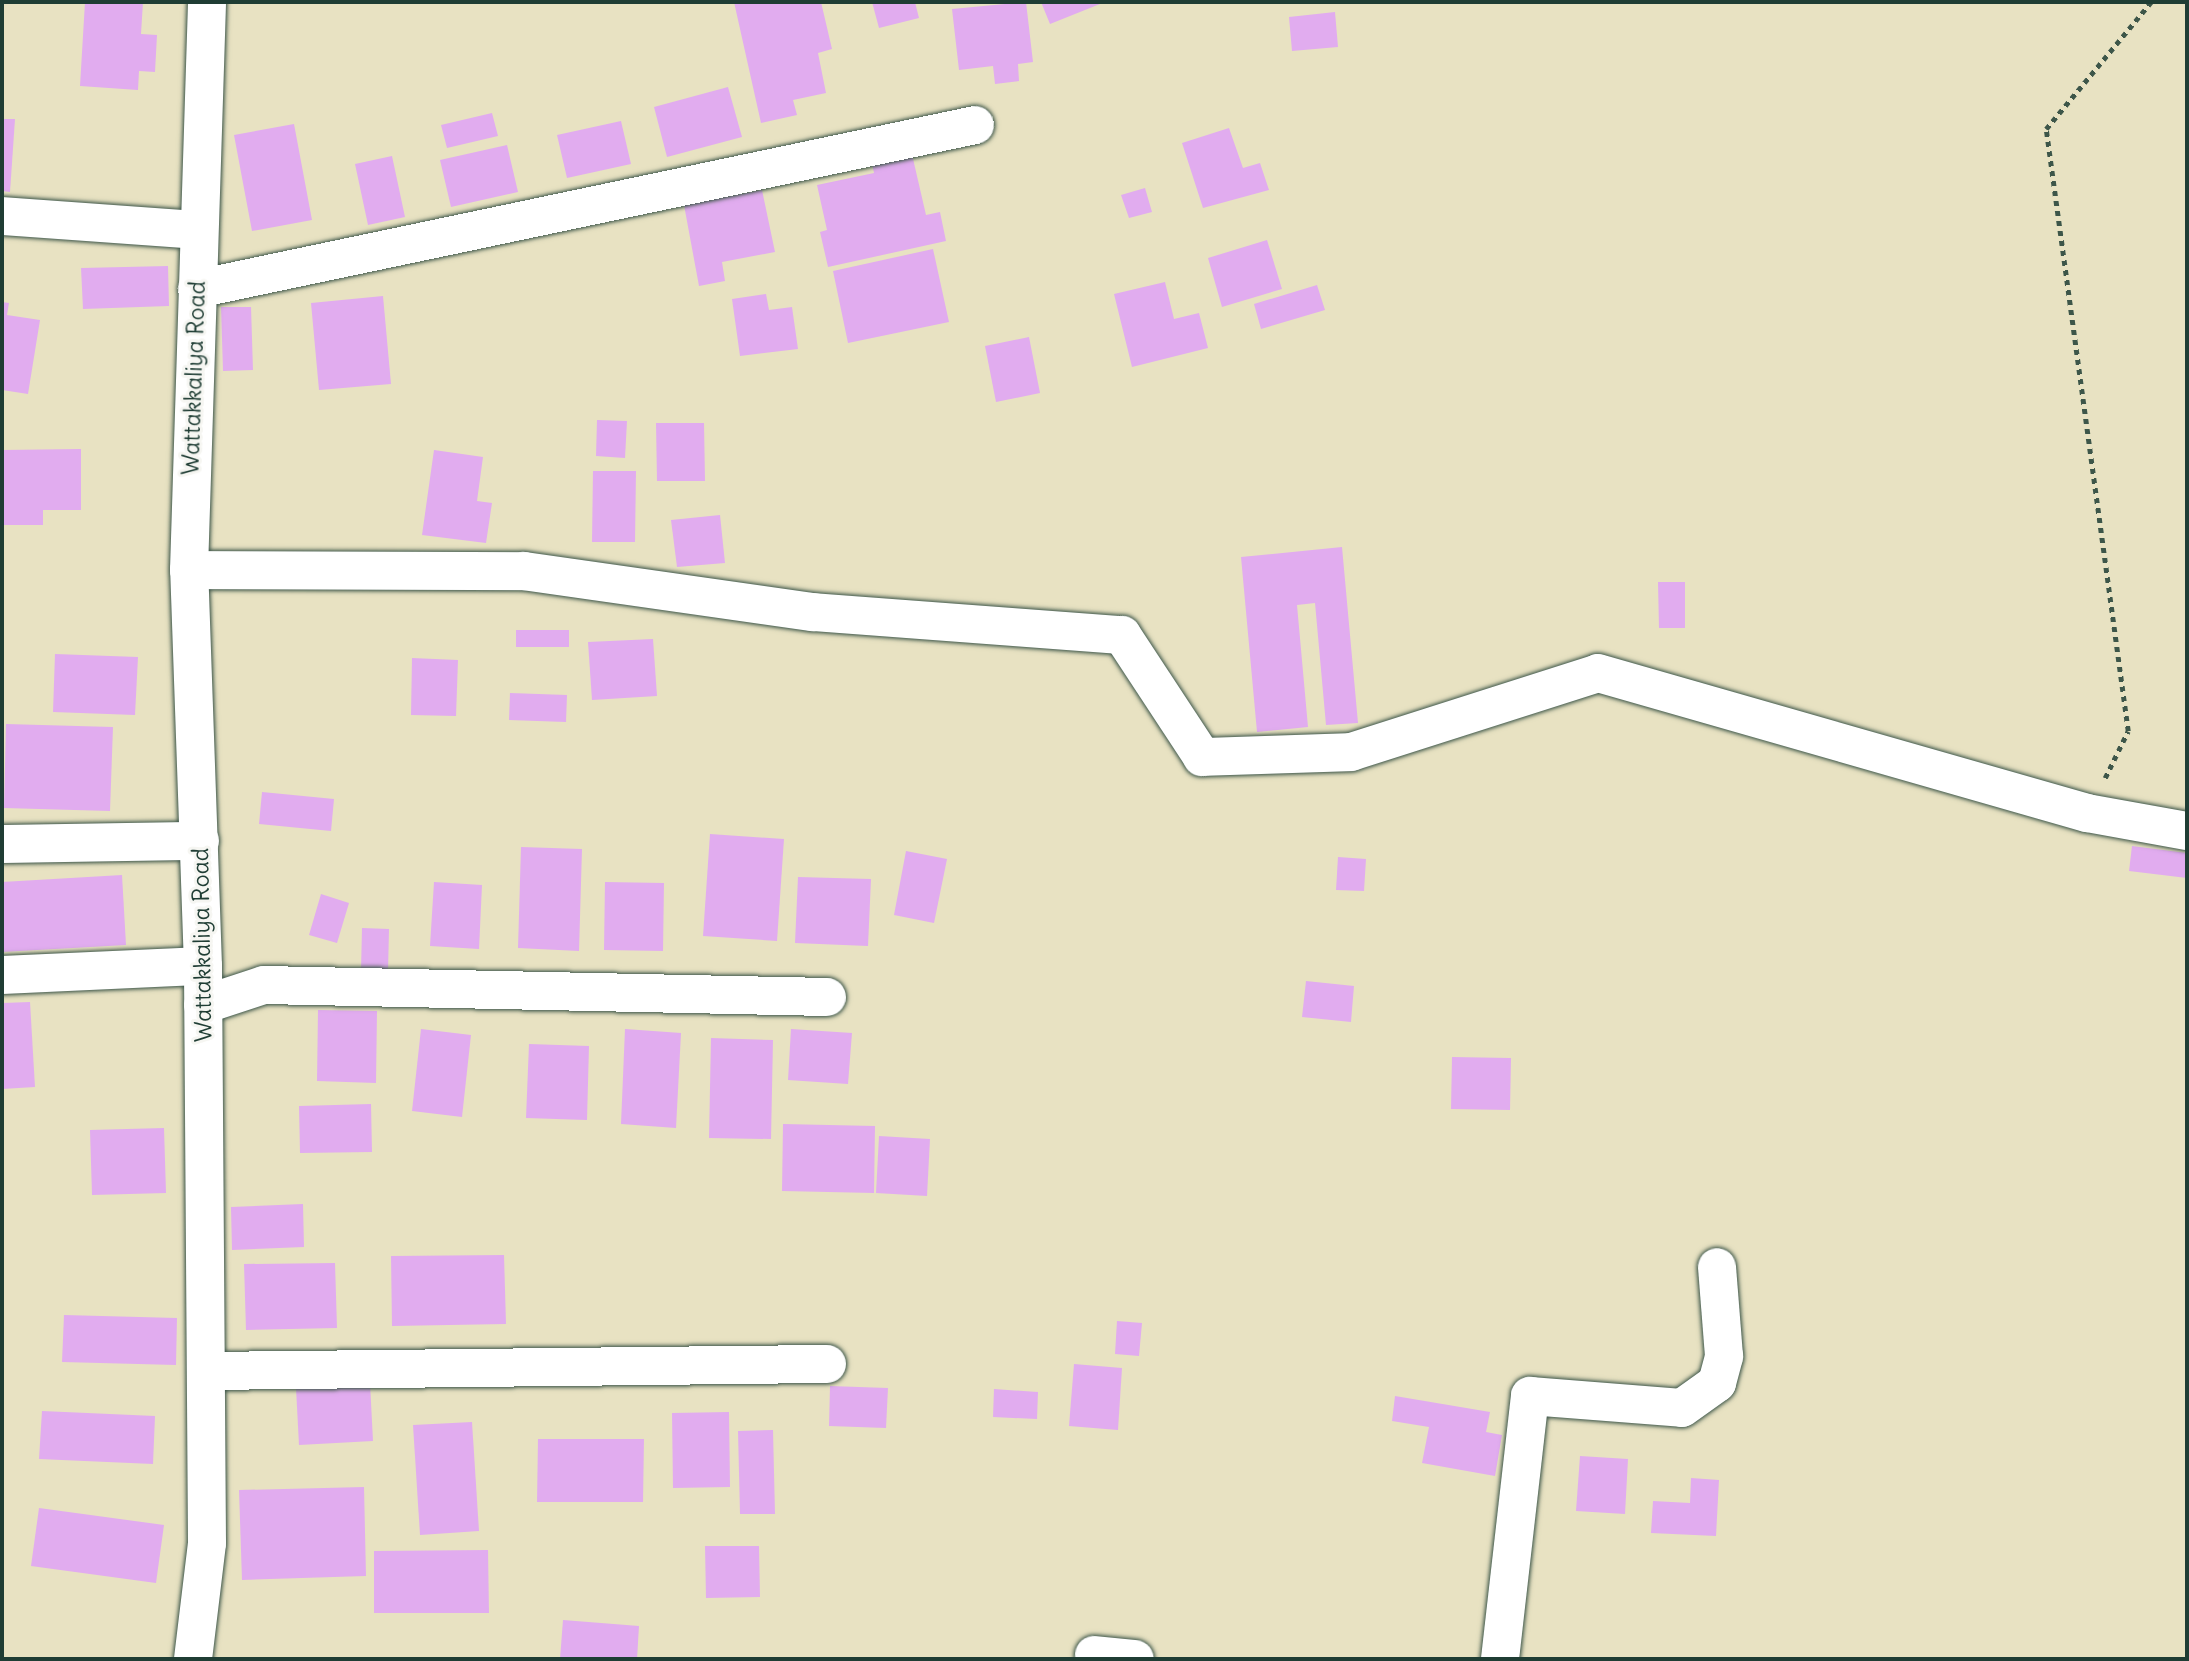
<!DOCTYPE html>
<html>
<head>
<meta charset="utf-8">
<style>
	body { margin:0 }
	#map { position:relative; width:2189px; height:1661px; overflow:hidden; background:#e8e2c2; font-family:Delius,sans-serif }
	div>[style] { position:absolute }
	[style*='--x'] { left:calc(var(--x)*1px); top:calc(var(--y)*1px); width:calc(var(--w)*1px); rotate:calc(var(--a)*1deg) }
	.building>* { inset:0; background:#e1acef }
	.path>* { height:4.5px; margin-top:-2.25px; transform-origin:0; background:repeating-linear-gradient(90deg,#3d5649 0 5px,transparent 0 10px) }
	.roads { filter:drop-shadow(0 0 2px #3d5649) drop-shadow(0 0 2px #3d5649) }
	.street>* { height:38px; margin:-19px; padding:0 19px; transform-origin:19px; border-radius:19px; background:#fff }
	span { translate:-50% -50%; white-space:nowrap; text-align:center; line-height:1.15; -webkit-text-stroke:6px #f6f6f2; paint-order:stroke }
	.street-label { font-size:23px; color:#1f3d34 }
	.frame { position:absolute; inset:0; border:4px solid #1f3d34; pointer-events:none }
</style>
</head>
<body>
<div id="map">
	<div class="building">
		<div style="clip-path:polygon(85px 2px,143px 2px,141px 34px,157px 35px,155px 72px,139px 71px,138px 90px,80px 86px)"></div>
		<div style="clip-path:polygon(734px 2px,821px 2px,832px 49px,818px 53px,826px 93px,793px 100px,797px 115px,761px 123px)"></div>
		<div style="clip-path:polygon(872px 2px,915px 2px,919px 18px,879px 28px)"></div>
		<div style="clip-path:polygon(1026px 2px,1033px 62px,1018px 64px,1019px 81px,995px 84px,993px 66px,959px 70px,952px 9px)"></div>
		<div style="clip-path:polygon(1041px 2px,1105px 2px,1050px 24px)"></div>
		<div style="clip-path:polygon(1335px 12px,1338px 47px,1292px 51px,1289px 17px)"></div>
		<div style="clip-path:polygon(728px 87px,742px 137px,667px 157px,654px 107px)"></div>
		<div style="clip-path:polygon(492px 113px,498px 136px,447px 148px,441px 125px)"></div>
		<div style="clip-path:polygon(2px 119px,15px 119px,10px 192px,2px 191px)"></div>
		<div style="clip-path:polygon(621px 121px,631px 164px,567px 178px,557px 135px)"></div>
		<div style="clip-path:polygon(294px 124px,312px 220px,252px 231px,234px 135px)"></div>
		<div style="clip-path:polygon(1229px 128px,1243px 168px,1260px 163px,1269px 190px,1203px 208px,1182px 143px)"></div>
		<div style="clip-path:polygon(507px 145px,518px 192px,451px 207px,440px 160px)"></div>
		<div style="clip-path:polygon(911px 150px,926px 215px,940px 212px,946px 241px,828px 267px,820px 232px,827px 230px,817px 185px,874px 173px,871px 159px)"></div>
		<div style="clip-path:polygon(392px 156px,405px 217px,368px 225px,355px 164px)"></div>
		<div style="clip-path:polygon(1145px 188px,1152px 212px,1129px 218px,1121px 195px)"></div>
		<div style="clip-path:polygon(762px 190px,775px 252px,722px 262px,725px 281px,699px 286px,684px 205px)"></div>
		<div style="clip-path:polygon(1267px 240px,1282px 289px,1222px 307px,1208px 258px)"></div>
		<div style="clip-path:polygon(933px 249px,949px 322px,848px 343px,833px 271px)"></div>
		<div style="clip-path:polygon(168px 266px,169px 306px,83px 309px,81px 268px)"></div>
		<div style="clip-path:polygon(1165px 282px,1174px 319px,1199px 313px,1208px 348px,1132px 367px,1114px 294px)"></div>
		<div style="clip-path:polygon(1317px 285px,1325px 310px,1261px 329px,1254px 304px)"></div>
		<div style="clip-path:polygon(766px 294px,769px 310px,792px 307px,798px 349px,740px 356px,732px 299px)"></div>
		<div style="clip-path:polygon(383px 296px,391px 384px,319px 390px,311px 303px)"></div>
		<div style="clip-path:polygon(2px 302px,9px 303px,7px 315px,40px 320px,28px 394px,2px 390px)"></div>
		<div style="clip-path:polygon(221px 307px,251px 307px,253px 370px,223px 371px)"></div>
		<div style="clip-path:polygon(1029px 337px,1040px 393px,996px 402px,985px 346px)"></div>
		<div style="clip-path:polygon(597px 420px,627px 421px,625px 458px,596px 456px)"></div>
		<div style="clip-path:polygon(656px 423px,704px 423px,705px 481px,657px 481px)"></div>
		<div style="clip-path:polygon(81px 449px,81px 510px,43px 510px,43px 525px,2px 525px,2px 450px)"></div>
		<div style="clip-path:polygon(434px 450px,483px 457px,477px 501px,492px 503px,486px 543px,422px 535px)"></div>
		<div style="clip-path:polygon(593px 471px,636px 471px,635px 542px,592px 542px)"></div>
		<div style="clip-path:polygon(720px 515px,725px 563px,677px 567px,671px 520px)"></div>
		<div style="clip-path:polygon(1342px 547px,1358px 723px,1326px 725px,1315px 603px,1297px 605px,1308px 727px,1257px 732px,1241px 557px)"></div>
		<div style="clip-path:polygon(1658px 582px,1685px 582px,1685px 628px,1659px 628px)"></div>
		<div style="clip-path:polygon(516px 630px,569px 630px,569px 647px,516px 647px)"></div>
		<div style="clip-path:polygon(653px 639px,657px 696px,592px 700px,588px 642px)"></div>
		<div style="clip-path:polygon(55px 654px,138px 657px,135px 715px,53px 712px)"></div>
		<div style="clip-path:polygon(412px 658px,458px 660px,456px 716px,411px 715px)"></div>
		<div style="clip-path:polygon(510px 693px,567px 695px,566px 722px,509px 720px)"></div>
		<div style="clip-path:polygon(6px 724px,113px 727px,110px 811px,4px 808px)"></div>
		<div style="clip-path:polygon(262px 792px,334px 799px,331px 831px,259px 824px)"></div>
		<div style="clip-path:polygon(710px 834px,784px 839px,777px 941px,703px 936px)"></div>
		<div style="clip-path:polygon(2132px 846px,2187px 853px,2187px 878px,2129px 871px)"></div>
		<div style="clip-path:polygon(521px 847px,582px 849px,579px 951px,518px 948px)"></div>
		<div style="clip-path:polygon(906px 851px,947px 859px,934px 923px,894px 915px)"></div>
		<div style="clip-path:polygon(1338px 857px,1366px 859px,1364px 891px,1336px 890px)"></div>
		<div style="clip-path:polygon(122px 875px,126px 945px,2px 952px,2px 882px)"></div>
		<div style="clip-path:polygon(798px 877px,871px 879px,868px 946px,795px 943px)"></div>
		<div style="clip-path:polygon(434px 882px,482px 885px,479px 949px,430px 946px)"></div>
		<div style="clip-path:polygon(605px 882px,664px 883px,663px 951px,604px 950px)"></div>
		<div style="clip-path:polygon(321px 894px,349px 903px,337px 943px,309px 935px)"></div>
		<div style="clip-path:polygon(362px 928px,389px 929px,388px 972px,361px 971px)"></div>
		<div style="clip-path:polygon(1306px 981px,1354px 986px,1351px 1022px,1302px 1017px)"></div>
		<div style="clip-path:polygon(30px 1002px,35px 1087px,2px 1089px,2px 1003px)"></div>
		<div style="clip-path:polygon(318px 1010px,377px 1011px,376px 1083px,317px 1081px)"></div>
		<div style="clip-path:polygon(421px 1029px,471px 1035px,462px 1117px,412px 1111px)"></div>
		<div style="clip-path:polygon(625px 1029px,681px 1033px,676px 1128px,621px 1124px)"></div>
		<div style="clip-path:polygon(791px 1029px,852px 1033px,848px 1084px,788px 1080px)"></div>
		<div style="clip-path:polygon(711px 1038px,773px 1040px,771px 1139px,709px 1138px)"></div>
		<div style="clip-path:polygon(529px 1044px,589px 1046px,587px 1120px,526px 1118px)"></div>
		<div style="clip-path:polygon(1452px 1057px,1511px 1058px,1510px 1110px,1451px 1109px)"></div>
		<div style="clip-path:polygon(371px 1104px,372px 1152px,300px 1153px,299px 1106px)"></div>
		<div style="clip-path:polygon(783px 1124px,875px 1126px,874px 1193px,782px 1191px)"></div>
		<div style="clip-path:polygon(164px 1128px,166px 1193px,92px 1195px,90px 1130px)"></div>
		<div style="clip-path:polygon(879px 1136px,930px 1139px,927px 1196px,876px 1193px)"></div>
		<div style="clip-path:polygon(303px 1204px,304px 1247px,232px 1250px,231px 1207px)"></div>
		<div style="clip-path:polygon(504px 1255px,506px 1324px,392px 1326px,391px 1256px)"></div>
		<div style="clip-path:polygon(335px 1263px,337px 1328px,246px 1330px,244px 1264px)"></div>
		<div style="clip-path:polygon(64px 1315px,177px 1318px,176px 1365px,62px 1362px)"></div>
		<div style="clip-path:polygon(1117px 1321px,1142px 1323px,1139px 1356px,1115px 1354px)"></div>
		<div style="clip-path:polygon(1074px 1364px,1122px 1368px,1118px 1430px,1069px 1426px)"></div>
		<div style="clip-path:polygon(370px 1383px,373px 1441px,299px 1445px,296px 1388px)"></div>
		<div style="clip-path:polygon(830px 1386px,888px 1388px,886px 1428px,829px 1426px)"></div>
		<div style="clip-path:polygon(994px 1389px,1038px 1392px,1037px 1419px,993px 1417px)"></div>
		<div style="clip-path:polygon(1395px 1396px,1490px 1412px,1486px 1432px,1502px 1435px,1495px 1476px,1422px 1463px,1429px 1427px,1392px 1421px)"></div>
		<div style="clip-path:polygon(42px 1411px,155px 1416px,153px 1464px,39px 1459px)"></div>
		<div style="clip-path:polygon(729px 1412px,730px 1487px,673px 1488px,672px 1413px)"></div>
		<div style="clip-path:polygon(472px 1422px,479px 1531px,420px 1535px,413px 1425px)"></div>
		<div style="clip-path:polygon(773px 1430px,775px 1514px,740px 1514px,738px 1431px)"></div>
		<div style="clip-path:polygon(538px 1439px,644px 1439px,643px 1502px,537px 1502px)"></div>
		<div style="clip-path:polygon(1580px 1456px,1628px 1459px,1625px 1514px,1576px 1511px)"></div>
		<div style="clip-path:polygon(1691px 1478px,1719px 1480px,1716px 1536px,1651px 1533px,1653px 1501px,1690px 1503px)"></div>
		<div style="clip-path:polygon(364px 1487px,366px 1576px,242px 1580px,239px 1490px)"></div>
		<div style="clip-path:polygon(39px 1508px,164px 1525px,156px 1583px,31px 1566px)"></div>
		<div style="clip-path:polygon(705px 1546px,759px 1546px,760px 1597px,706px 1598px)"></div>
		<div style="clip-path:polygon(488px 1550px,489px 1613px,374px 1613px,374px 1551px)"></div>
		<div style="clip-path:polygon(563px 1620px,639px 1626px,637px 1659px,560px 1659px)"></div>
	</div>
	<div class="path">
		<div style="--x:2105;--y:778;--w:52;--a:-63.9"></div>
		<div style="--x:2128;--y:731;--w:608;--a:-97.76"></div>
		<div style="--x:2046;--y:129;--w:165;--a:-50.4"></div>
	</div>
	<div class="roads">
		<div class="street">
			<div style="--x:2;--y:216;--w:196;--a:4.1"></div>
			<div style="--x:197;--y:289;--w:795;--a:-11.9"></div>
			<div style="--x:189;--y:570;--w:335;--a:0.2"></div>
			<div style="--x:524;--y:571;--w:292;--a:8.1"></div>
			<div style="--x:813;--y:612;--w:310;--a:4.3"></div>
			<div style="--x:1122;--y:635;--w:146;--a:56.7"></div>
			<div style="--x:1202;--y:757;--w:149;--a:-1.9"></div>
			<div style="--x:1351;--y:752;--w:259;--a:-17.7"></div>
			<div style="--x:1598;--y:673;--w:509;--a:15.98"></div>
			<div style="--x:2087;--y:813;--w:102;--a:10.2"></div>
			<div style="--x:2;--y:844;--w:198;--a:-0.9"></div>
			<div style="--x:2;--y:975;--w:201;--a:-2.6"></div>
			<div style="--x:203;--y:1005;--w:64;--a:-18.2"></div>
			<div style="--x:264;--y:985;--w:563;--a:1.22"></div>
			<div style="--x:206;--y:1371;--w:621;--a:-0.65"></div>
			<div style="--x:1094;--y:1655;--w:41;--a:5.6"></div>
			<div style="--x:193;--y:1659;--w:117;--a:-83.1"></div>
			<div style="--x:207;--y:1543;--w:577;--a:-90.4"></div>
			<div style="--x:203;--y:966;--w:396;--a:-92"></div>
			<div style="--x:189;--y:570;--w:568;--a:-88.18"></div>
			<div style="--x:1500;--y:1659;--w:265;--a:-83.5"></div>
			<div style="--x:1530;--y:1396;--w:152;--a:4.5"></div>
			<div style="--x:1682;--y:1408;--w:43;--a:-35.5"></div>
			<div style="--x:1717;--y:1383;--w:28;--a:-75"></div>
			<div style="--x:1724;--y:1356;--w:89;--a:-94.5"></div>
		</div>
	</div>
	<div class="street-label">
		<span style="left:194px;top:378px;rotate:-88deg">Wattakkaliya Road</span>
		<span style="left:202px;top:945px;rotate:-91deg">Wattakkaliya Road</span>
	</div>
	<div class="frame"></div>
</div>
</body>
</html>
